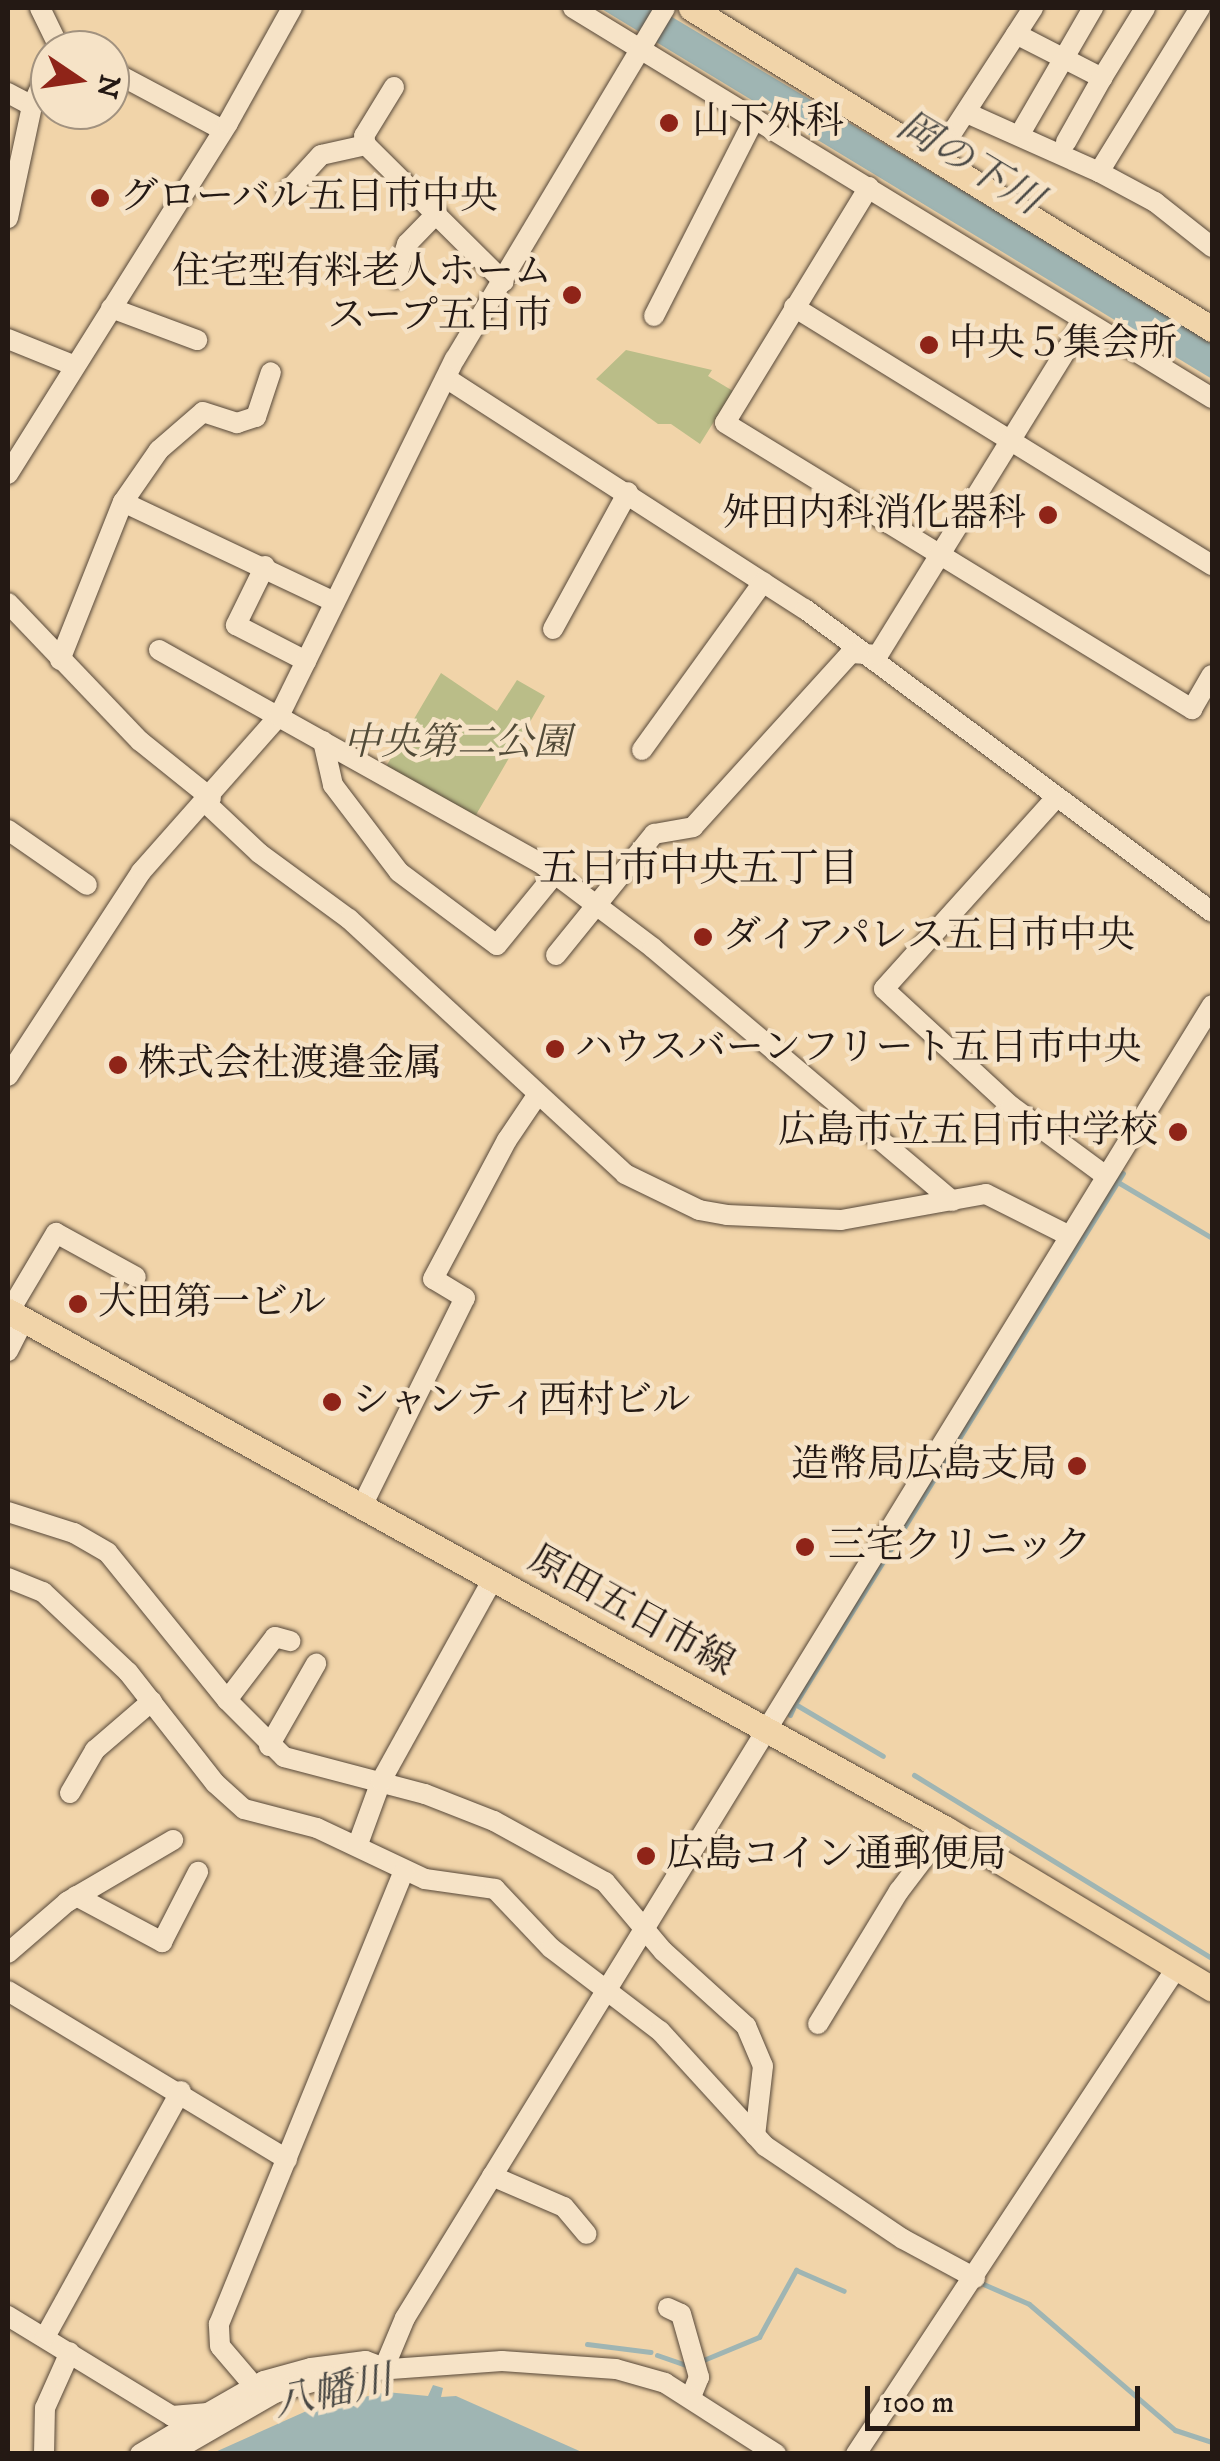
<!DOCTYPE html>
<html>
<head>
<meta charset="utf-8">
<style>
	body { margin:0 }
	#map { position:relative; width:1220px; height:2461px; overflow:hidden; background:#f1d4a9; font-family:"IM FELL DW Pica","Noto Serif JP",serif }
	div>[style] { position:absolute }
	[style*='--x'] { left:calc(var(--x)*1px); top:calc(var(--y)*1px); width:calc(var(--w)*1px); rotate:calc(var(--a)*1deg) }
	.green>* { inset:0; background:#babd88 }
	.water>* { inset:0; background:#9fb5b3 }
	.stream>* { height:5px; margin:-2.5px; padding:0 2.5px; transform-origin:2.5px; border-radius:2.5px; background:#9fb5b3 }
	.roads { filter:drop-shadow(0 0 2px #574839) drop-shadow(0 0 2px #574839) }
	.minor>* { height:20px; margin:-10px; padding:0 10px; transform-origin:10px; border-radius:10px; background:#f6e3c7 }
	.major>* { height:25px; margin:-12.5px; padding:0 12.5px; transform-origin:12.5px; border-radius:12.5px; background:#f1d4a9 }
	.dots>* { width:28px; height:28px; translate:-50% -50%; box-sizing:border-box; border:5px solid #f6e3c7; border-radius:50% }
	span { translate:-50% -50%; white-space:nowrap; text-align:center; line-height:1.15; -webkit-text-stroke:9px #f6e3c7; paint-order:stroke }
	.poi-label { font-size:38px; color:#241914 }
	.left { translate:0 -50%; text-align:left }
	.right { translate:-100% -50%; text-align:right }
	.park-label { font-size:38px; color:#514a37; font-style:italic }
	.street-label { font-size:38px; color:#241914 }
	.water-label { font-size:40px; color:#494844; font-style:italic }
	.neighbourhood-label { font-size:40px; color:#241914 }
	.frame { position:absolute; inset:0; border:10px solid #241914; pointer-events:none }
	.north { position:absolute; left:30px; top:30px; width:100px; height:100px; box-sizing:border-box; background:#f6e3c7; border:2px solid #a2927f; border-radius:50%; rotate:103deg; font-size:28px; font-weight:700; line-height:40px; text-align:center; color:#241914 }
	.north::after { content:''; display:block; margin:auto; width:35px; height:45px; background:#8f2418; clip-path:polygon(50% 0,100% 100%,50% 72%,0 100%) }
	.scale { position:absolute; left:865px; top:2386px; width:275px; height:45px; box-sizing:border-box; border:5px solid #241914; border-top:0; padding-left:12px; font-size:30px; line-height:35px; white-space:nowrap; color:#241914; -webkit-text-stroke:8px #f6e3c7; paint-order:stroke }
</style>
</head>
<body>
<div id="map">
	<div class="green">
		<div style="clip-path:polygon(626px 350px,712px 370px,708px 376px,733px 391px,700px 444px,671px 424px,658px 424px,596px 379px)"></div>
		<div style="clip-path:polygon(441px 673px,497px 711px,517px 680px,545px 696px,473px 820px,384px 770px)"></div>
	</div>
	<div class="water">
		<div style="clip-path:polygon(600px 8px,657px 8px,1077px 259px,1212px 344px,1212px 379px)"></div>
		<div style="clip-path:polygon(433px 2385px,443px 2388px,441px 2397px,456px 2396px,584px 2453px,213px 2453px,311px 2409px,386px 2392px,428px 2396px)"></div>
	</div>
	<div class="stream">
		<div style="--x:1116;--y:1181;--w:112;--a:30.7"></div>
		<div style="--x:795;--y:1704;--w:624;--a:-58.3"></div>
		<div style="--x:790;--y:1715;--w:12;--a:-66"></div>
		<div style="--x:795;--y:1704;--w:102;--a:30.6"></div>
		<div style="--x:914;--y:1775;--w:350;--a:31.6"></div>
		<div style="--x:981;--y:2283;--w:52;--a:23.6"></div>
		<div style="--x:1029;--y:2304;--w:193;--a:40.8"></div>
		<div style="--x:1175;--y:2430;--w:39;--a:18"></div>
		<div style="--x:587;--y:2344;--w:64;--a:7.1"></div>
		<div style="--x:657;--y:2355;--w:34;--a:19"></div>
		<div style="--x:701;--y:2361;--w:63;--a:-22.5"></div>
		<div style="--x:759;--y:2337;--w:77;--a:-61.1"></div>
		<div style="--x:796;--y:2270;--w:52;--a:23.6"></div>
	</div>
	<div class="roads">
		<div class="minor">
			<div style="--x:40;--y:8;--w:39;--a:64"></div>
			<div style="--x:57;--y:43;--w:14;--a:30"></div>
			<div style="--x:573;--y:8;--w:749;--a:31.4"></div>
			<div style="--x:1016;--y:34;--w:97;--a:27.1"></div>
			<div style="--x:1102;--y:78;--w:82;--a:-58.4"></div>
			<div style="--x:110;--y:70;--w:128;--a:28"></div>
			<div style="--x:394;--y:87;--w:57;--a:121.5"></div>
			<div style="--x:364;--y:136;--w:9;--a:77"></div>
			<div style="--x:366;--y:145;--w:194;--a:44.8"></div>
			<div style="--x:8;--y:93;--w:27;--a:28"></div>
			<div style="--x:967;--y:113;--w:145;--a:24.1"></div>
			<div style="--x:1099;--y:172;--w:64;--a:28.2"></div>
			<div style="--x:1155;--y:202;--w:73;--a:38.3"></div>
			<div style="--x:1024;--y:127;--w:138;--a:-59.9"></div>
			<div style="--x:1066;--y:142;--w:73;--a:-60.6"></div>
			<div style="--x:935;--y:159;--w:180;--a:-57"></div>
			<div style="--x:1099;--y:172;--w:193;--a:-58.4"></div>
			<div style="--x:869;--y:187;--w:276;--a:121.4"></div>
			<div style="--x:725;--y:423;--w:548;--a:31.48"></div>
			<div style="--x:1192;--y:709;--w:39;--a:-60"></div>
			<div style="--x:288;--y:191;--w:49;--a:-47.5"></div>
			<div style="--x:321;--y:155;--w:46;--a:-12.5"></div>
			<div style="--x:8;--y:218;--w:115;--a:-77.9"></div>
			<div style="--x:32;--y:106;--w:44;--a:-65.8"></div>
			<div style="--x:396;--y:278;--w:36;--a:-72"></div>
			<div style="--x:407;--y:244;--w:43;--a:-45.9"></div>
			<div style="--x:794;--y:307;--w:491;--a:31.7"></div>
			<div style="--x:111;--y:308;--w:92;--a:20.4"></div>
			<div style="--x:654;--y:316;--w:222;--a:-63"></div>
			<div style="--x:8;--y:339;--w:72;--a:21.9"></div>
			<div style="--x:446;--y:378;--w:427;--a:32.8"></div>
			<div style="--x:805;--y:609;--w:507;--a:36.67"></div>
			<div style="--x:8;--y:474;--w:414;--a:-57.9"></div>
			<div style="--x:228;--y:123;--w:132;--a:-60.9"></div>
			<div style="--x:123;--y:502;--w:63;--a:-55.3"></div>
			<div style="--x:159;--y:450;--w:58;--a:-40.8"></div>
			<div style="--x:203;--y:412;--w:36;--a:18"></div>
			<div style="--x:237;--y:423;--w:20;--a:-18"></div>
			<div style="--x:256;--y:417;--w:47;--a:-71.6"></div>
			<div style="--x:265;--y:566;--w:66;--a:116.2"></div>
			<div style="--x:236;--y:625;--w:79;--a:27.2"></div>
			<div style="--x:8;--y:603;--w:191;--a:46.3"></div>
			<div style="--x:140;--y:741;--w:91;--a:38.8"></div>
			<div style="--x:553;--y:629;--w:156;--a:-61.3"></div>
			<div style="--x:159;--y:650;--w:435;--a:29.2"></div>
			<div style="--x:539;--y:862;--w:143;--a:37"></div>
			<div style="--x:653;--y:948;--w:392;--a:40.2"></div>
			<div style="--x:60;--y:660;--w:170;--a:-68.3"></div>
			<div style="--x:123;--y:502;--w:234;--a:25.3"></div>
			<div style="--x:323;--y:741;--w:45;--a:77.2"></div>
			<div style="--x:333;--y:785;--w:109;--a:52.8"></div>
			<div style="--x:399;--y:872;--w:122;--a:36.7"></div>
			<div style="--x:497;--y:945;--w:92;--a:-50.8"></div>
			<div style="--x:642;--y:750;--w:207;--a:-54.2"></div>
			<div style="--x:1054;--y:800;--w:254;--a:132"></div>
			<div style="--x:884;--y:989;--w:173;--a:42.7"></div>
			<div style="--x:1011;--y:1106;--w:118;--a:36.4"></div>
			<div style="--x:206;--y:803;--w:73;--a:43.3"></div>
			<div style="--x:259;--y:853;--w:112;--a:36.3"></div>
			<div style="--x:349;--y:919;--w:376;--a:42.7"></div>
			<div style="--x:625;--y:1174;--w:82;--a:25.9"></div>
			<div style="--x:699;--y:1210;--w:28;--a:10"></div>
			<div style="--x:727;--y:1215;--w:114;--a:2.5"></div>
			<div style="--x:841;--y:1220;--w:147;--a:-10.2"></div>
			<div style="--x:986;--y:1194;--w:92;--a:26.6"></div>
			<div style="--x:8;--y:830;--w:96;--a:34.8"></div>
			<div style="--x:556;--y:955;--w:156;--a:-51"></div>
			<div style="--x:654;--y:834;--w:40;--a:-10"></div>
			<div style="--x:693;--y:827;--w:235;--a:-47.8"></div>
			<div style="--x:851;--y:653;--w:27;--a:4"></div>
			<div style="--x:878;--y:655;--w:392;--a:-58.3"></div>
			<div style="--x:8;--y:1076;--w:244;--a:-56.9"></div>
			<div style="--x:141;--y:872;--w:208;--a:-48.5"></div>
			<div style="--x:279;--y:716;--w:398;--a:-63.8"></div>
			<div style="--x:455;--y:359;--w:409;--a:-59.1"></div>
			<div style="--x:9;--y:1312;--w:92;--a:-59.3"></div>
			<div style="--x:56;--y:1233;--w:91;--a:28.8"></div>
			<div style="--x:8;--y:1351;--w:37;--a:-63"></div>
			<div style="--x:362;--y:1506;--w:232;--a:-63.7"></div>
			<div style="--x:465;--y:1298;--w:37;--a:-149"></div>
			<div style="--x:433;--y:1279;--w:157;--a:-62"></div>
			<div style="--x:507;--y:1140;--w:55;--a:-56"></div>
			<div style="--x:8;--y:1512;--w:69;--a:17.7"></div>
			<div style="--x:74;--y:1533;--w:39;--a:30"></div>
			<div style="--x:108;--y:1553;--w:189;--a:51"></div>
			<div style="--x:227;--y:1700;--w:81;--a:45"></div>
			<div style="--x:284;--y:1757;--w:146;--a:14.7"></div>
			<div style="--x:425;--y:1794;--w:74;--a:21.4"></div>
			<div style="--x:494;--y:1821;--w:127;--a:28.8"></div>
			<div style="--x:605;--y:1882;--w:90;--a:50"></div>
			<div style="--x:663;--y:1951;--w:112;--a:42.1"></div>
			<div style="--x:746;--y:2026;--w:43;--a:67"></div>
			<div style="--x:763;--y:2066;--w:70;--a:96.5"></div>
			<div style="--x:8;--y:1578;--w:38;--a:22"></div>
			<div style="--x:43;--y:1592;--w:117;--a:43.3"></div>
			<div style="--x:128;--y:1672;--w:141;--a:51.9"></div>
			<div style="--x:215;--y:1783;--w:39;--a:42"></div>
			<div style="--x:244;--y:1809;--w:75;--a:14.6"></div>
			<div style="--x:317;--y:1828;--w:119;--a:25.3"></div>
			<div style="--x:425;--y:1879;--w:71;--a:8.1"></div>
			<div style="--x:495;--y:1889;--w:81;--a:46.5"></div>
			<div style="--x:551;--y:1948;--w:137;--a:37.3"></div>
			<div style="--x:660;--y:2031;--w:156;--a:47.6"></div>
			<div style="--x:765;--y:2146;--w:166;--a:34"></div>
			<div style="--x:903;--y:2239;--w:82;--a:28.4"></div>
			<div style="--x:227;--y:1700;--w:79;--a:-52.7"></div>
			<div style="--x:275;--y:1637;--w:16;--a:15"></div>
			<div style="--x:269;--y:1746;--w:95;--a:-60.2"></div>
			<div style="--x:70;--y:1793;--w:50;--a:-59.8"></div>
			<div style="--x:95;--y:1750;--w:75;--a:-40.7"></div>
			<div style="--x:358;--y:1844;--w:67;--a:-69.9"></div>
			<div style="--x:381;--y:1781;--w:231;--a:-61"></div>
			<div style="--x:76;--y:1896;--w:98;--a:28.1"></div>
			<div style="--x:162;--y:1942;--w:79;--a:-62.8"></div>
			<div style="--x:8;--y:1953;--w:78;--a:-40.8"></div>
			<div style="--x:67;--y:1902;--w:123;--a:-30.3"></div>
			<div style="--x:8;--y:1991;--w:326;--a:31.1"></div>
			<div style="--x:818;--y:2024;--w:156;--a:-58.7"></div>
			<div style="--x:899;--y:1891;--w:78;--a:-52.8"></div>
			<div style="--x:492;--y:2176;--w:78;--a:23.3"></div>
			<div style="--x:564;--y:2207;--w:35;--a:50"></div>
			<div style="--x:668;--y:2308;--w:14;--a:25"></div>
			<div style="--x:681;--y:2314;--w:66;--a:74.1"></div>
			<div style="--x:699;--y:2377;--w:22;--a:112"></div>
			<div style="--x:8;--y:2316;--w:192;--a:31.4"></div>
			<div style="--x:172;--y:2416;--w:36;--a:-5"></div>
			<div style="--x:208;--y:2413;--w:64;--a:-29.7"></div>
			<div style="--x:264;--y:2381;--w:49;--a:-15.5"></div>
			<div style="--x:311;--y:2368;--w:55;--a:-7.3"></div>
			<div style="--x:366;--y:2361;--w:19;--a:21"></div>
			<div style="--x:384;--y:2368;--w:54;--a:-67.2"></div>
			<div style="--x:405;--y:2318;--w:1541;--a:-58.42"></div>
			<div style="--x:45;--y:2337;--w:281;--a:-61.1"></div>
			<div style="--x:377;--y:2370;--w:125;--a:-4.1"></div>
			<div style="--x:502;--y:2361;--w:114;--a:4"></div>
			<div style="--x:616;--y:2369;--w:51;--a:15.9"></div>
			<div style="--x:665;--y:2383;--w:132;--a:32.6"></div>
			<div style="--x:254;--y:2386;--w:52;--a:-130.4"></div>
			<div style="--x:220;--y:2346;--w:22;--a:-93"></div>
			<div style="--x:219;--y:2324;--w:490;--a:-67.8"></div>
			<div style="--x:44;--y:2454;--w:46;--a:-88.8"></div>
			<div style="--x:45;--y:2408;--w:61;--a:-65.9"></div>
			<div style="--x:140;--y:2454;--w:72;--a:-30.8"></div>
			<div style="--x:169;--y:2454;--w:122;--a:-29.9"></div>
			<div style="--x:275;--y:2393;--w:50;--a:-16.3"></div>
			<div style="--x:856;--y:2454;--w:583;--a:-56.61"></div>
		</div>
		<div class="major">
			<div style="--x:691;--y:8;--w:612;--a:31.64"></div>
			<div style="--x:8;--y:1311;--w:1072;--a:28.91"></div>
			<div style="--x:946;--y:1829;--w:310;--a:31"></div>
		</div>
	</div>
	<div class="dots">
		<div style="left:669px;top:123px;background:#8f2418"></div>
		<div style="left:100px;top:198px;background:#8f2418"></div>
		<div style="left:572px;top:295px;background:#8f2418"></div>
		<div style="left:929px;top:345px;background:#8f2418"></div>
		<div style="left:1048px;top:515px;background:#8f2418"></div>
		<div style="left:703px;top:937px;background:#8f2418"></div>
		<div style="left:555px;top:1049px;background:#8f2418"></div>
		<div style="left:118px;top:1065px;background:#8f2418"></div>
		<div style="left:1178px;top:1132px;background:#8f2418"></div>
		<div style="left:78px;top:1304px;background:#8f2418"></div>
		<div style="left:332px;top:1402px;background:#8f2418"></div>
		<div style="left:1077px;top:1466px;background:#8f2418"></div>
		<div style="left:805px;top:1547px;background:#8f2418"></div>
		<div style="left:646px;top:1856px;background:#8f2418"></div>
	</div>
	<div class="poi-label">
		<span class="left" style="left:692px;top:123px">山下外科</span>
		<span class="left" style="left:120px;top:198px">グローバル五日市中央</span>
		<span class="right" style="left:552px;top:295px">住宅型有料老人ホーム<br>スープ五日市</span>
		<span class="left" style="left:949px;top:345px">中央５集会所</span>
		<span class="right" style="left:1026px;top:515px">舛田内科消化器科</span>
		<span class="left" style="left:723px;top:937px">ダイアパレス五日市中央</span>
		<span class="left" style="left:575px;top:1049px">ハウスバーンフリート五日市中央</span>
		<span class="left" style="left:138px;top:1065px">株式会社渡邉金属</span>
		<span class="right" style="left:1158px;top:1132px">広島市立五日市中学校</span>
		<span class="left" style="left:98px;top:1304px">大田第一ビル</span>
		<span class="left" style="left:352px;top:1402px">シャンティ西村ビル</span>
		<span class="right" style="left:1057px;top:1466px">造幣局広島支局</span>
		<span class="left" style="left:828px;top:1547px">三宅クリニック</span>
		<span class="left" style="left:666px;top:1856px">広島コイン通郵便局</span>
	</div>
	<div class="park-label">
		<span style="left:457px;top:744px">中央第二公園</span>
	</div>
	<div class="street-label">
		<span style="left:631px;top:1612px;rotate:29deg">原田五日市線</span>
	</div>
	<div class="water-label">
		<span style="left:969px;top:164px;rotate:31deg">岡の下川</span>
		<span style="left:333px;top:2393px;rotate:-12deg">八幡川</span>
	</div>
	<div class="neighbourhood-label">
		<span style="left:699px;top:870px">五日市中央五丁目</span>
	</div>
	<div class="frame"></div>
	<div class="north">N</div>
	<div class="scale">100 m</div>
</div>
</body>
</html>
